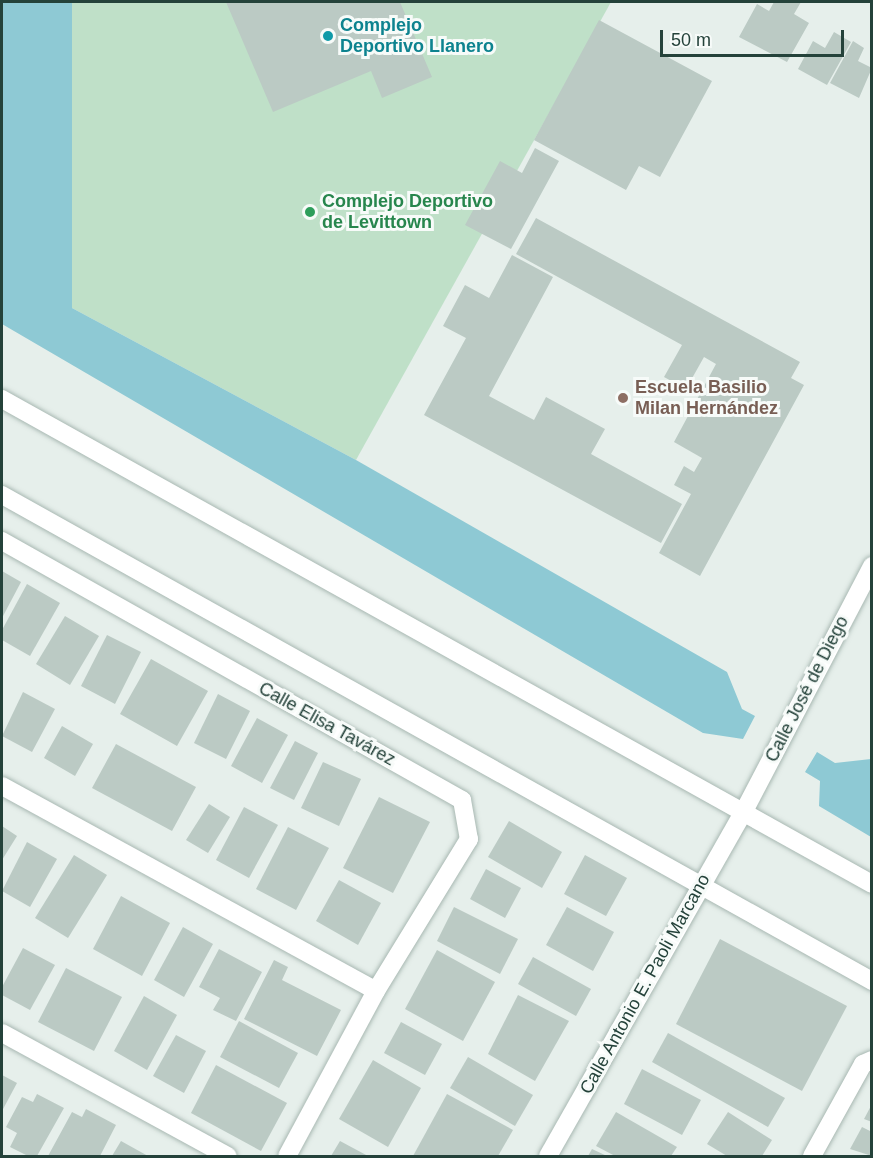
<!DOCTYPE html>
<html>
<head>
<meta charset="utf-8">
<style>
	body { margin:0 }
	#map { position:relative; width:873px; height:1158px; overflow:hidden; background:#e6efeb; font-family:Arial,sans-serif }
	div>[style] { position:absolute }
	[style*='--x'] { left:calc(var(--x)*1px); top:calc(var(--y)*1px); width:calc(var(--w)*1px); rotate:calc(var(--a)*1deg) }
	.green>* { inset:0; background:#bfe0c8 }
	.water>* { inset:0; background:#8ec9d4 }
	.building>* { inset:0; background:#bbcac4 }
	.roads { filter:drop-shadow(0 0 2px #a8b8b2) drop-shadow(0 0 2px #a8b8b2) }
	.minor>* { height:18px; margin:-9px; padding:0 9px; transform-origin:9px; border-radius:9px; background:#fff }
	.dots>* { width:16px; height:16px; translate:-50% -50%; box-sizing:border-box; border:3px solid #f7fbf9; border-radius:50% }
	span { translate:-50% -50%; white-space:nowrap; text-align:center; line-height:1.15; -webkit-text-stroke:6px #f7fbf9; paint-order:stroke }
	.culture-label { font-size:18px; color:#0d838f; font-weight:700 }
	.left { translate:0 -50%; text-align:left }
	.leisure-label { font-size:18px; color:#27864d; font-weight:700 }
	.education-label { font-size:18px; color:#785e54; font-weight:700 }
	.street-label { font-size:18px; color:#24423a }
	.frame { position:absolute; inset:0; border:3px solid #24423a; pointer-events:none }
	.scale { position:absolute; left:660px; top:30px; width:184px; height:27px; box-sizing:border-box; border:3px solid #24423a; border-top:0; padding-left:8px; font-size:18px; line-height:21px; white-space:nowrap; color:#24423a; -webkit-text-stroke:4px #f7fbf9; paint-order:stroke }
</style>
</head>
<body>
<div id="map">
	<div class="green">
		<div style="clip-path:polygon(72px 2px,611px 2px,356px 460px,72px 308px)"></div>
	</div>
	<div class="water">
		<div style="clip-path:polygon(2px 2px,72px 2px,72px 308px,356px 460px,727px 672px,742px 709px,755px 716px,743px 739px,703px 733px,2px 324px)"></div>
		<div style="clip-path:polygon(817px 752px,835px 763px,871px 759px,871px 837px,819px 806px,820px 781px,805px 772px)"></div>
	</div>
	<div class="building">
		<div style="clip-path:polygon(226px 2px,400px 2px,432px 77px,382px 98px,371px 71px,273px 112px)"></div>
		<div style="clip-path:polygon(774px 2px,801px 2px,794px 14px,809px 23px,787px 62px,739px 37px,757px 4px,769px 11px)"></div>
		<div style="clip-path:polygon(599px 20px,712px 81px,660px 177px,639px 166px,626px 190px,534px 140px)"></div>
		<div style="clip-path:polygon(834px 32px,851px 42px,827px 85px,798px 69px,813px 41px,825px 48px)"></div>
		<div style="clip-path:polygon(853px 41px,864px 48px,858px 61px,872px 68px,859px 98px,830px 83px)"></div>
		<div style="clip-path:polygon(535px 148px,559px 161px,511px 249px,465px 225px,500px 161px,522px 173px)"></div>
		<div style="clip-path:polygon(536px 218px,800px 362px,791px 378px,804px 385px,700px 576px,659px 553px,691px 494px,674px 485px,684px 466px,694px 472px,702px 458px,674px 442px,716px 364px,704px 357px,686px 389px,664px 377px,682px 345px,516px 254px)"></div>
		<div style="clip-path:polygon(512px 255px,553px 277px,489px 396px,534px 420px,546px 397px,605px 429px,591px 454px,682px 504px,661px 543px,424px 415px,466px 338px,443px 326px,465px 285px,489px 298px)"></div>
		<div style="clip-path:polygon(2px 571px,21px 582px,2px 618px)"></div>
		<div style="clip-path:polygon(27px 584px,60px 603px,30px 656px,2px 640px,2px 630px)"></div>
		<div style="clip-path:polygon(65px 616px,99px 636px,70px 685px,36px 664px)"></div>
		<div style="clip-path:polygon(107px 635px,141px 652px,115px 704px,81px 686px)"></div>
		<div style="clip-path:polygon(151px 659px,208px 691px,177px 746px,120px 714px)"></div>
		<div style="clip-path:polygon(23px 692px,55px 709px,32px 752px,2px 736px)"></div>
		<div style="clip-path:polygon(218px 694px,250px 711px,226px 759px,194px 743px)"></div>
		<div style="clip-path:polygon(257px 718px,288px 735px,262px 783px,231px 766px)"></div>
		<div style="clip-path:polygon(62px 726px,93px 744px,75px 776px,44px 758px)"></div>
		<div style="clip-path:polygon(295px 741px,318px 753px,294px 800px,270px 788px)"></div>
		<div style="clip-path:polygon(116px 744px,196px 787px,172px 831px,92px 788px)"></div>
		<div style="clip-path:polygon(323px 762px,361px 779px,339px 826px,301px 808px)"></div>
		<div style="clip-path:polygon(379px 797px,430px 822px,393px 893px,343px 868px)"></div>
		<div style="clip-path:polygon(209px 804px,230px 817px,208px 853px,186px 840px)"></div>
		<div style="clip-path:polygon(244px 807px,278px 825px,249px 878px,216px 860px)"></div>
		<div style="clip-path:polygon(509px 821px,562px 852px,542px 888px,488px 857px)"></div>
		<div style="clip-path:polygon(2px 826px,17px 836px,2px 860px)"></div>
		<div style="clip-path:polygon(288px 827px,329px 848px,296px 910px,256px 889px)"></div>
		<div style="clip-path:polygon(27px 842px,57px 859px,30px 907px,2px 891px)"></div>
		<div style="clip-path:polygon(74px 855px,107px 875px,68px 938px,35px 918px)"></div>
		<div style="clip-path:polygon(585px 855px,627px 878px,606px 916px,564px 894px)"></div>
		<div style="clip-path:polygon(486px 869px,521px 888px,505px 918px,470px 899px)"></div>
		<div style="clip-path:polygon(339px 880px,381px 903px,358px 945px,316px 921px)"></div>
		<div style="clip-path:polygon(121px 896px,170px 923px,142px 976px,93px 949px)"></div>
		<div style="clip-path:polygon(454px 907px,518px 939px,500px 974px,437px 941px)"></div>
		<div style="clip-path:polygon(567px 907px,614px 932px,593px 971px,546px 945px)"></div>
		<div style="clip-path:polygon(183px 927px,213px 944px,184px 997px,154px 980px)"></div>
		<div style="clip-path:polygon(720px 939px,847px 1006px,802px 1091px,676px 1024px)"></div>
		<div style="clip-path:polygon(23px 948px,55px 965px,30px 1010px,2px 995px,2px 987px)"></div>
		<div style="clip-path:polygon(219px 949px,262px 972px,236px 1021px,213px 1010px,220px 998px,199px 987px)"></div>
		<div style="clip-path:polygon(437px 950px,495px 982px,463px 1041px,405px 1009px)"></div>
		<div style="clip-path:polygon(533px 957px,591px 989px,576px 1016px,518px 984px)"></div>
		<div style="clip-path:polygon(274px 960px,288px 967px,282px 980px,341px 1010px,317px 1056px,244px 1019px)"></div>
		<div style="clip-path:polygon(66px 968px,122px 997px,94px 1051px,38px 1022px)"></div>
		<div style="clip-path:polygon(518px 995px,569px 1021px,535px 1081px,488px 1054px)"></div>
		<div style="clip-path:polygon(144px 996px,177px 1015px,147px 1070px,114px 1051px)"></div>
		<div style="clip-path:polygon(239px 1021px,298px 1053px,279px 1088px,220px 1057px)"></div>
		<div style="clip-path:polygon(401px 1022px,442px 1044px,425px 1075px,384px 1053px)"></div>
		<div style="clip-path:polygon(668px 1033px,785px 1098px,768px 1127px,652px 1062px)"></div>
		<div style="clip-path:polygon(176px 1035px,206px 1051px,184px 1093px,153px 1076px)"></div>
		<div style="clip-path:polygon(468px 1057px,533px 1095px,515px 1126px,450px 1088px)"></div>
		<div style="clip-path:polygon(373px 1060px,421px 1088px,388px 1147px,339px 1119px)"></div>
		<div style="clip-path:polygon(216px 1065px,287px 1103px,261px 1151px,191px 1113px)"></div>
		<div style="clip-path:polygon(642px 1069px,701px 1100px,682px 1135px,624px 1104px)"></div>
		<div style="clip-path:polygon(2px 1075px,17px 1083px,2px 1111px)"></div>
		<div style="clip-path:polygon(37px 1094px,64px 1108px,37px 1156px,28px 1156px,10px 1147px,17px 1133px,6px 1127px,22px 1097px,33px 1102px)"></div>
		<div style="clip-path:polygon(447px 1094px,513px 1130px,498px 1156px,413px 1156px)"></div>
		<div style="clip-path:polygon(872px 1104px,872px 1122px,864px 1119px)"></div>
		<div style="clip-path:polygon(86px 1109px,116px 1125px,100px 1156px,48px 1156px,72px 1112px,82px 1117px)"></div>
		<div style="clip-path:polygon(616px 1112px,677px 1147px,671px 1156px,615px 1156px,596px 1146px)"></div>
		<div style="clip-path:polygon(728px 1112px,772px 1140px,762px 1156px,727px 1156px,707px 1144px)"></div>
		<div style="clip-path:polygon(862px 1127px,872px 1132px,872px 1156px,850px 1149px)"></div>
		<div style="clip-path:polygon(121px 1141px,148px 1156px,112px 1156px)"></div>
		<div style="clip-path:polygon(340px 1141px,368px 1156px,331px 1156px)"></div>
		<div style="clip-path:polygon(592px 1149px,607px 1156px,588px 1156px)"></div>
	</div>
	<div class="roads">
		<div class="minor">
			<div style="--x:2;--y:399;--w:996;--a:29.14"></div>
			<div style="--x:2;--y:495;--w:997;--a:29.19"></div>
			<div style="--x:2;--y:541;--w:528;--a:29.38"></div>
			<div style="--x:462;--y:800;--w:40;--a:80"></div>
			<div style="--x:469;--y:839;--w:178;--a:121.5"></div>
			<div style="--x:376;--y:991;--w:187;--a:118.3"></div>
			<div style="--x:2;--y:786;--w:426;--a:28.7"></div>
			<div style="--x:2;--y:1033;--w:257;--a:28.6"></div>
			<div style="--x:548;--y:1156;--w:395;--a:-60.4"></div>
			<div style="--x:743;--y:813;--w:279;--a:-62.4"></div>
			<div style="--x:812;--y:1156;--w:105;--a:-61"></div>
			<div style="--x:863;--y:1064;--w:10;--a:-24"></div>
		</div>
	</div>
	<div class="dots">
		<div style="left:328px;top:36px;background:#0f9aa8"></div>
		<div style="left:310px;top:212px;background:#2e9e5b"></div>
		<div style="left:623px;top:398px;background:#8d6e63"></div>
	</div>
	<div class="culture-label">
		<span class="left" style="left:340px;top:36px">Complejo<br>Deportivo Llanero</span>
	</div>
	<div class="leisure-label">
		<span class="left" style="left:322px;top:212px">Complejo Deportivo<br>de Levittown</span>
	</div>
	<div class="education-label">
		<span class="left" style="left:635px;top:398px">Escuela Basilio<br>Milan Hernández</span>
	</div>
	<div class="street-label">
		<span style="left:807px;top:689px;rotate:-63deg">Calle José de Diego</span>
		<span style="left:327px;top:724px;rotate:29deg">Calle Elisa Tavárez</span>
		<span style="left:645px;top:984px;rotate:-61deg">Calle Antonio E. Paoli Marcano</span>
	</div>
	<div class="frame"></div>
	<div class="scale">50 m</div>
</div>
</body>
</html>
